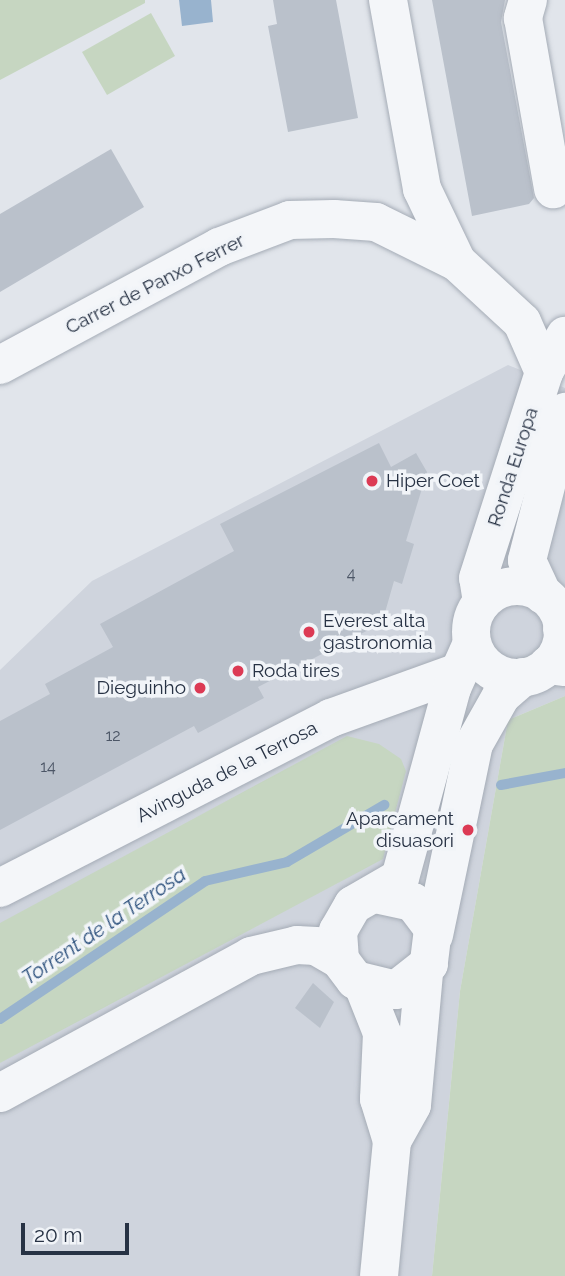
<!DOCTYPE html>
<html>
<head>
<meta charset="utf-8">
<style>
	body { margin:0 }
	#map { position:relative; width:565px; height:1276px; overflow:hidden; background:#e1e5eb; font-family:Raleway,sans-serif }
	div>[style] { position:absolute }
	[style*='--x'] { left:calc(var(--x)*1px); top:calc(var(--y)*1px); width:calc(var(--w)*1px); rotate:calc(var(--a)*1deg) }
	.built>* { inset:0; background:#cfd4dd }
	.green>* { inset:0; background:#c6d6c1 }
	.water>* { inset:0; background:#98b3ce }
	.stream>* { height:10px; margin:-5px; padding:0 5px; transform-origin:5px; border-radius:5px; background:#98b3ce }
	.building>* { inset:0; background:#bac1cb }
	.roads { filter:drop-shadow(0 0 2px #a5acb6) drop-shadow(0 0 2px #a5acb6) }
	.minor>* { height:38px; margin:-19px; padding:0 19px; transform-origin:19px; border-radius:19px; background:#f4f6f9 }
	.tertiary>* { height:38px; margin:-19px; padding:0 19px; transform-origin:19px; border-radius:19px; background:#f4f6f9 }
	.tertiary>.ring { margin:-19px; padding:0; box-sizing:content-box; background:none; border:38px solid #f4f6f9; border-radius:50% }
	.dots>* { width:19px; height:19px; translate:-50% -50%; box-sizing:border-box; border:4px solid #f1f4f8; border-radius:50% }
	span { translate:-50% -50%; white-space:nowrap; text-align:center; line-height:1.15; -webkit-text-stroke:7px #f1f4f8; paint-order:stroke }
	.number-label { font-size:16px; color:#4c5666 }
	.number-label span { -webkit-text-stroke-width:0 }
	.street-label { font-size:19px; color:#273244 }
	.poi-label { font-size:19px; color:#273244 }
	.left { translate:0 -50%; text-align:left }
	.right { translate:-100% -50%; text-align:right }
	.water-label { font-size:21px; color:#2d517d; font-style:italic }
	.scale { position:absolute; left:21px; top:1223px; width:108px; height:32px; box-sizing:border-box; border:4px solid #273244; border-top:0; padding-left:9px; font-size:21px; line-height:24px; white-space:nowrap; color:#273244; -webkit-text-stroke:5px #f1f4f8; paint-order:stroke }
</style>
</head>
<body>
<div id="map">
	<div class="built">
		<div style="clip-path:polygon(508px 365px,565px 388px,565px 696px,508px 720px,460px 991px,432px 1276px,0 1276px,0 670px,92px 581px)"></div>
	</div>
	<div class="green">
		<div style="clip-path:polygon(0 0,145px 0,145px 3px,0 80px)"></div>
		<div style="clip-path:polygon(151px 13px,175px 56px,107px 95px,82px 52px)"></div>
		<div style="clip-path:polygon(565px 696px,565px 1276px,432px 1276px,460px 991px,508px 720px)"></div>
		<div style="clip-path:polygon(347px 736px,379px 744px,401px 759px,406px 771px,383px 859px,0 1063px,0 923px)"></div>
	</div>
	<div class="water">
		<div style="clip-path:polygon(179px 0,211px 0,213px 22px,182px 26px)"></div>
	</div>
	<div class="stream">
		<div style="--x:501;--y:785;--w:65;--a:-10.6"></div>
		<div style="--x:0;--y:1019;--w:247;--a:-33.9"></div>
		<div style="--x:205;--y:881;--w:84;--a:-13"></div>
		<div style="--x:287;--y:862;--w:113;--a:-30.4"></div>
	</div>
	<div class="building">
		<div style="clip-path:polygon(273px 0,336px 0,358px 118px,288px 132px,268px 26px,277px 24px)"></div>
		<div style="clip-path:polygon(432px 0,505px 0,501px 22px,534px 198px,529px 204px,472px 216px)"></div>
		<div style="clip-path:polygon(111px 149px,144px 207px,0 292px,0 214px)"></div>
		<div style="clip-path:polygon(379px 443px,391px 467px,416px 453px,427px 472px,406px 541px,414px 544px,402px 584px,394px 581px,382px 623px,258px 687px,264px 698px,198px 733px,194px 726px,0 830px,0 721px,50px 694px,45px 684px,113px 647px,100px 624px,234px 551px,220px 524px)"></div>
		<div style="clip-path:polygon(313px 983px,334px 1002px,320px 1028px,295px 1008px)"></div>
	</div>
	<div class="roads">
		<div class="minor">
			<div style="--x:388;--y:0;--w:192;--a:79.8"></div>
			<div style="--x:422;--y:189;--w:81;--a:64.4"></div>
			<div style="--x:528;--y:0;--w:19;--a:106"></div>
			<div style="--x:523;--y:18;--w:174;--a:80"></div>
			<div style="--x:0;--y:365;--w:249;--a:-28.3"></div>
			<div style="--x:219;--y:247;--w:76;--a:-20.8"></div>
			<div style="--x:290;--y:220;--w:44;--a:-1.3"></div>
			<div style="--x:334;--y:219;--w:42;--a:4.1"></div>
			<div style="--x:376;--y:222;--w:90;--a:26.3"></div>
			<div style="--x:457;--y:262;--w:88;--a:42.7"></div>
			<div style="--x:522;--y:322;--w:55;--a:66.3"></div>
			<div style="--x:562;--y:629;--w:3;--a:18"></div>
			<div style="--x:548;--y:665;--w:17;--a:7"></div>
		</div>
		<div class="tertiary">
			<div class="ring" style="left:471px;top:586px;width:54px;height:54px"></div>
			<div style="--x:543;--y:595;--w:38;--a:-115"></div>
			<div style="--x:527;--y:560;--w:153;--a:-75.6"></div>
			<div style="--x:482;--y:602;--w:24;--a:-99"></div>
			<div style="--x:478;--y:578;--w:216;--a:-72.2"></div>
			<div style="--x:544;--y:372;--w:42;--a:-59.7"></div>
			<div style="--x:0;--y:888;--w:372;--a:-27.2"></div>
			<div style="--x:331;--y:718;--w:136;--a:-19.8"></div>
			<div style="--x:375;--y:894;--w:39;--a:12"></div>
			<div style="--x:413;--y:902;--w:34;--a:53"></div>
			<div style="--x:433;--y:929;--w:35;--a:97"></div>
			<div style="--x:429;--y:964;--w:42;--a:141.8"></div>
			<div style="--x:396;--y:990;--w:42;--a:-166.3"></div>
			<div style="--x:355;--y:980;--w:25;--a:-127"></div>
			<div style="--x:340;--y:960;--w:29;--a:-94"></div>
			<div style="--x:338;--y:931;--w:30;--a:-60"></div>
			<div style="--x:353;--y:905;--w:54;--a:-29.9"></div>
			<div style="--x:400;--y:878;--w:197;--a:-74.7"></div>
			<div style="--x:452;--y:688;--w:49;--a:-66"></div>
			<div style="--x:434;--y:935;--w:195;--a:-78.2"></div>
			<div style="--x:474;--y:744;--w:55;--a:-60.6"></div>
			<div style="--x:501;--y:696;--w:29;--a:-41"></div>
			<div style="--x:363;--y:985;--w:52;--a:68.4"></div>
			<div style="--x:382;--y:1033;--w:66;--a:92.6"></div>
			<div style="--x:379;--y:1099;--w:44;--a:72.8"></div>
			<div style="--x:392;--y:1141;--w:136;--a:95.5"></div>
			<div style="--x:0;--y:1093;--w:286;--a:-28.6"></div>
			<div style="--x:251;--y:956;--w:47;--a:-13.4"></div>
			<div style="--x:297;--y:945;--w:19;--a:3"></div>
			<div style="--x:316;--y:946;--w:28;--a:30"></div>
			<div style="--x:392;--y:1141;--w:41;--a:-60.9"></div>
			<div style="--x:412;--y:1105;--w:133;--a:-84.8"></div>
		</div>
	</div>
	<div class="dots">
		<div style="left:372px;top:481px;background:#dc3a54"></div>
		<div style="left:309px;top:632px;background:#dc3a54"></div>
		<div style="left:238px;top:671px;background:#dc3a54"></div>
		<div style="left:200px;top:688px;background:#dc3a54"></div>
		<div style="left:468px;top:830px;background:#dc3a54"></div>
	</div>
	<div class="number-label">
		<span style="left:351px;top:574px">4</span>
		<span style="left:113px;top:736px">12</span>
		<span style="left:48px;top:767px">14</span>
	</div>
	<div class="street-label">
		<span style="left:155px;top:284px;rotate:-27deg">Carrer de Panxo Ferrer</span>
		<span style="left:513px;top:467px;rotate:-72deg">Ronda Europa</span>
		<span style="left:227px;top:772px;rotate:-27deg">Avinguda de la Terrosa</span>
	</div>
	<div class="poi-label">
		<span class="left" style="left:386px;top:481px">Hiper Coet</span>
		<span class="left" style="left:323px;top:632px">Everest alta<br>gastronomia</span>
		<span class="left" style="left:252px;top:671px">Roda tires</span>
		<span class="right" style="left:186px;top:688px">Dieguinho</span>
		<span class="right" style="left:454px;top:830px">Aparcament<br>disuasori</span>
	</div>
	<div class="water-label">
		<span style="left:104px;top:926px;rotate:-34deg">Torrent de la Terrosa</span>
	</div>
	<div class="scale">20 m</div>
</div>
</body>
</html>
